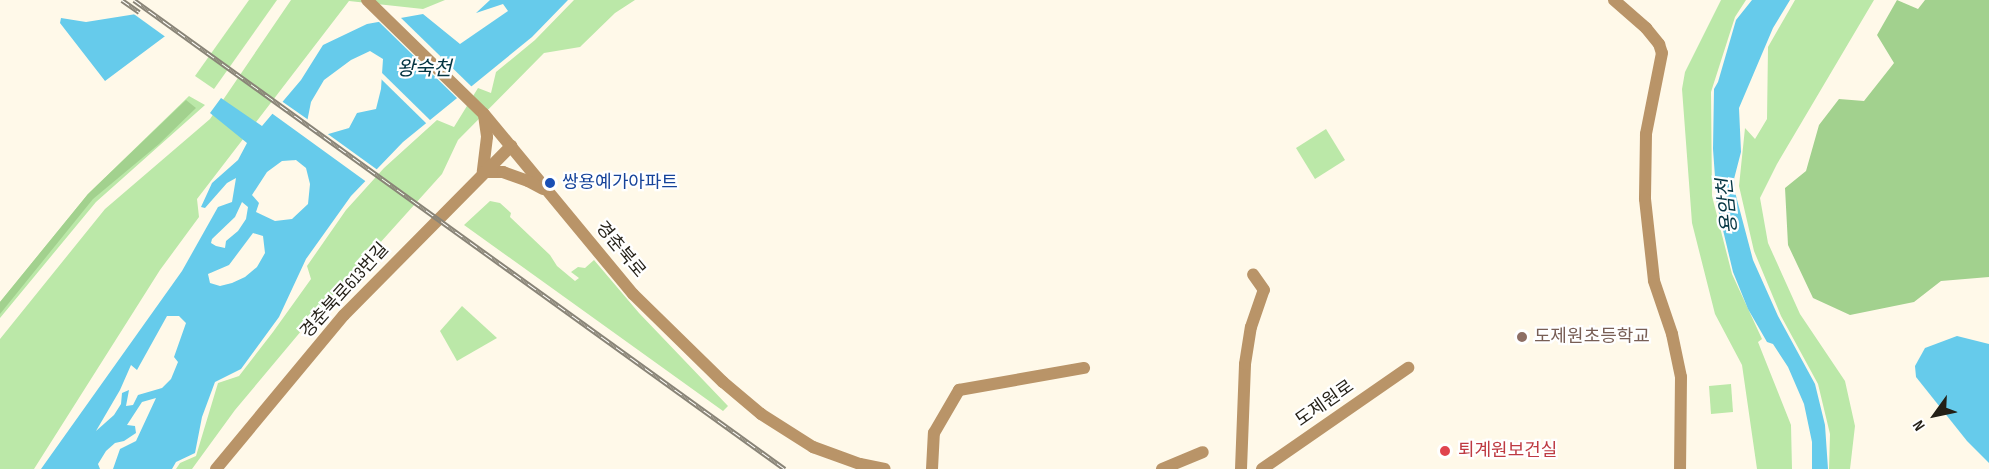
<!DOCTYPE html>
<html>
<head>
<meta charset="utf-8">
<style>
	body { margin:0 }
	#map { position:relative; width:1989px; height:469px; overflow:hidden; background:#fff9e9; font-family:"Sofia Sans Condensed","Noto Sans KR",sans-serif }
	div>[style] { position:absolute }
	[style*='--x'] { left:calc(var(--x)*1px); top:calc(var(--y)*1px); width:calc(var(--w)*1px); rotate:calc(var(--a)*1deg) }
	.green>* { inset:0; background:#bbe8a8 }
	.forest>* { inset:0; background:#a2d18e }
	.water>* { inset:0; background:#66cbeb }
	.pier>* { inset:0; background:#fff9e9 }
	.minor>* { height:12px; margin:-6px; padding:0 6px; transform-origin:6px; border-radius:6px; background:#b99468 }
	.rail>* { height:5px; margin-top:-2.5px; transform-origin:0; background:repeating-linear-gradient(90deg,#fff 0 9px,#898477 0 18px); box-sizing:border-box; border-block:2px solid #898477 }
	.dots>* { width:16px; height:16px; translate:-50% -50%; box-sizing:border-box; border:3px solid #fff; border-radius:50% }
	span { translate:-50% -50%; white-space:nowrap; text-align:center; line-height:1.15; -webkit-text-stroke:4.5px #fff; paint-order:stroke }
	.transit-label { font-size:18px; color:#164399 }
	.left { translate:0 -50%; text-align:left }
	.street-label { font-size:18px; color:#231f16 }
	.education-label { font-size:18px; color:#785e54 }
	.health-label { font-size:18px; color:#be3a42 }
	.water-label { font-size:20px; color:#043542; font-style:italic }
	.north { position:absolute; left:1905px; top:385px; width:60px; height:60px; -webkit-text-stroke:4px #fff; paint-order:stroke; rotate:237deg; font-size:16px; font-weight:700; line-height:24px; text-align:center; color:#231f16 }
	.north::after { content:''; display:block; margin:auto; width:21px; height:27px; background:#231f16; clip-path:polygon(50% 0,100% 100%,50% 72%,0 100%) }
</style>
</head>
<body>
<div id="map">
	<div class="green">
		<div style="clip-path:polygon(249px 0,277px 0,214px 89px,195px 76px)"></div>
		<div style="clip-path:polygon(291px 0,445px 0,423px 9px,349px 1px,197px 199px,199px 217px,160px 270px,34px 469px,0 469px,0 339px,105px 209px,210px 119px)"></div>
		<div style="clip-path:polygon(574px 0,635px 0,615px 13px,580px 47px,544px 53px,458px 140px,442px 174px,307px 324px,235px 410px,192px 469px,176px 469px,180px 463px,196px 456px,218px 383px,239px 376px,273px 332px,311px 279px,307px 266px,346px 210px,384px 168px,437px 120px,454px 127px,478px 88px,491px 93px,496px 72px,535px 40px)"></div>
		<div style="clip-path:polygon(1721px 0,1746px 0,1735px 17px,1711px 92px,1712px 196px,1732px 274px,1762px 339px,1758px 342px,1791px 425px,1792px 469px,1757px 469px,1742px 365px,1715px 314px,1692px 223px,1682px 89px,1685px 72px)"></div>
		<div style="clip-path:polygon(1795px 0,1874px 0,1777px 164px,1760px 198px,1768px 243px,1800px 314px,1845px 381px,1855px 426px,1850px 469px,1829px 469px,1830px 434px,1818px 384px,1781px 316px,1754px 251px,1739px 186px,1745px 128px,1755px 139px,1767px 119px,1768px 47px)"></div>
		<div style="clip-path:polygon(189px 96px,205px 105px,96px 202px,0 318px,0 302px,88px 194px)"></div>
		<div style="clip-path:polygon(1326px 129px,1345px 160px,1315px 179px,1296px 148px)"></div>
		<div style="clip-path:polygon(490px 201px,500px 203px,511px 213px,510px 217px,550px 255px,557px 266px,575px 281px,579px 278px,571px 272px,578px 267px,585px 268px,594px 260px,639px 313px,728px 406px,723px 411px,464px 225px)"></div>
		<div style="clip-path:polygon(462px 306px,497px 338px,457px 361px,440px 331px)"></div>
		<div style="clip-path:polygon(1731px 384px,1733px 412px,1711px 414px,1709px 386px)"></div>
	</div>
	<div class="forest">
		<div style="clip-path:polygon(1897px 0,1918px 9px,1925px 0,1989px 0,1989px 277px,1941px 281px,1914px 302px,1850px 315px,1813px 298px,1788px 245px,1785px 188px,1806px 171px,1819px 125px,1839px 99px,1864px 101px,1894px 63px,1877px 35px)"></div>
		<div style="clip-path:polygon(186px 100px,196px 108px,159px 144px,93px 199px,0 314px,0 302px,88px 194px)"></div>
	</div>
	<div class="water">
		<div style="clip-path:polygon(evenodd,490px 0,568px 0,532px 37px,403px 142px,351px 196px,306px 259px,279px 317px,241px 369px,215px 382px,202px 417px,195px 453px,176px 462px,172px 469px,113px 469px,120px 449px,136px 441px,156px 398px,142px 402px,127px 425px,135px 426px,136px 433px,124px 441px,115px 443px,106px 451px,98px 464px,100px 469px,41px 469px,182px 271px,218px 207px,232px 202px,236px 178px,227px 183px,205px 208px,201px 207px,212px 183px,238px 160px,247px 143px,210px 113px,221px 98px,262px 126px,301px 80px,323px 45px,367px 24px,423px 14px,460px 44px,508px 11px,503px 4px,476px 13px,490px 0,370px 51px,383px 59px,381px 89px,376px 109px,357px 113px,349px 128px,318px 137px,306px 127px,311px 102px,324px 80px,351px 60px,370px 51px,490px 0,296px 160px,306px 168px,310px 184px,308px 204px,292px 219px,275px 221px,256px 212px,259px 203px,252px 195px,267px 172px,282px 161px,296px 160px,490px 0,242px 202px,248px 207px,246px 219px,238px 231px,226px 241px,225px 248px,216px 246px,211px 243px,212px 239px,235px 217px,242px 202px,490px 0,253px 233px,263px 236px,265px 253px,257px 267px,245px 277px,232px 283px,220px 286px,210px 283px,208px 274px,229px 265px,253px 233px,490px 0,167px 316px,179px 316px,186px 323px,174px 357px,178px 362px,171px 379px,162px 388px,138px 395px,133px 405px,126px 406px,129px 390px,122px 393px,121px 404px,114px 415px,96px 431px,120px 390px,131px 365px,137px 370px,167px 316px)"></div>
		<div style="clip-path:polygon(1752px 0,1790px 0,1773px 28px,1739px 108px,1741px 152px,1734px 179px,1735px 192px,1753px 260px,1778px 316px,1815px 384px,1825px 425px,1828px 469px,1812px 469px,1812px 442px,1804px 404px,1788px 367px,1773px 344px,1767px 342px,1748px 309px,1733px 272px,1717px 205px,1713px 149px,1714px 89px,1718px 82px,1736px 20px)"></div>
		<div style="clip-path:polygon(155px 11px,172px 31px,105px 81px,60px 23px,61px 18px,86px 22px)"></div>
		<div style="clip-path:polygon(1957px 336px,1989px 344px,1989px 463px,1967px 441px,1916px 377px,1915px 366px,1925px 348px)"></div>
	</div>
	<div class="pier">
		<div style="clip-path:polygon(154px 8px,175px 30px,167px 38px,131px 12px)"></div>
		<div style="clip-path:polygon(398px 15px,473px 88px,459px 100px,376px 19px)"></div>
		<div style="clip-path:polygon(379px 70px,432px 122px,428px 125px,379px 77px)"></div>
		<div style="clip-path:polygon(280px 100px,310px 121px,309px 126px,319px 134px,325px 132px,379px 171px,368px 183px,270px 112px)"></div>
	</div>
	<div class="minor">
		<div style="--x:367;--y:0;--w:163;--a:44.3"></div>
		<div style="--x:484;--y:114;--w:234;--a:50.4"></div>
		<div style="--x:633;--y:294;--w:126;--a:44.4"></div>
		<div style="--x:723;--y:382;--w:50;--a:40.1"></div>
		<div style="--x:761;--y:414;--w:62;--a:32.4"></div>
		<div style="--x:813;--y:447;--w:50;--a:19.9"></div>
		<div style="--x:860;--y:464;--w:25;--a:11"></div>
		<div style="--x:1614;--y:0;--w:43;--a:41.2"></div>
		<div style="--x:1646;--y:28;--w:21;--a:51"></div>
		<div style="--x:1659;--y:44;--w:9;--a:72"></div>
		<div style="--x:1662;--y:53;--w:83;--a:101.2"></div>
		<div style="--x:1646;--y:134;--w:65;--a:90.9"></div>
		<div style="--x:1645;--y:199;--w:82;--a:83.7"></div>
		<div style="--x:1654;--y:281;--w:56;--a:71.2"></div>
		<div style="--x:1672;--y:334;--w:44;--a:78.2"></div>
		<div style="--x:1681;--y:377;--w:92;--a:90.6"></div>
		<div style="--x:484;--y:115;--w:22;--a:82"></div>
		<div style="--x:487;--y:137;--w:35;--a:97"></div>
		<div style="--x:483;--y:172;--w:20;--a:0"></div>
		<div style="--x:503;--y:172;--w:27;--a:20"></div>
		<div style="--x:528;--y:181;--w:17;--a:28"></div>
		<div style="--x:216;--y:469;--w:200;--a:-50.3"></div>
		<div style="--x:344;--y:315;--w:238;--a:-45.3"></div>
		<div style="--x:932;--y:469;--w:36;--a:-87"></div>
		<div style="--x:934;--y:433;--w:50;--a:-59.8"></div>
		<div style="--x:959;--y:390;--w:127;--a:-10"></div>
		<div style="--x:1162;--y:469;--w:44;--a:-22.5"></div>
		<div style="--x:1241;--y:469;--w:105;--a:-87.8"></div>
		<div style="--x:1245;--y:364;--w:37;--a:-81"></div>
		<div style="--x:1251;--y:327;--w:39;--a:-71"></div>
		<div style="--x:1264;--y:290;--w:19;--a:-125"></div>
		<div style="--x:1262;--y:469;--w:178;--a:-34.7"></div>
	</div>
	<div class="rail">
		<div style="--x:122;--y:0;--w:21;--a:35"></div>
		<div style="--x:134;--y:0;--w:802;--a:35.77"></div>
	</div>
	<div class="dots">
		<div style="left:550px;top:183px;background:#1a4fb4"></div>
		<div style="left:1522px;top:337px;background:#8d6e63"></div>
		<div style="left:1445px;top:451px;background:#e0444e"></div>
	</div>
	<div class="transit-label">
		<span class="left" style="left:562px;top:183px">쌍용예가아파트</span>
	</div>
	<div class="street-label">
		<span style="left:620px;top:250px;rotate:50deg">경춘북로</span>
		<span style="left:345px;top:291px;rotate:-48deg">경춘북로613번길</span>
		<span style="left:1325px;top:404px;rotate:-35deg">도제원로</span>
	</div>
	<div class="education-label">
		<span class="left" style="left:1534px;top:337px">도제원초등학교</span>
	</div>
	<div class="health-label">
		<span class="left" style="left:1458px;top:451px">퇴계원보건실</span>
	</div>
	<div class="water-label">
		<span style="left:424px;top:69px">왕숙천</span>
		<span style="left:1728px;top:206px;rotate:-96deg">용암천</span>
	</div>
	<div class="north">N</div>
</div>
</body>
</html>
